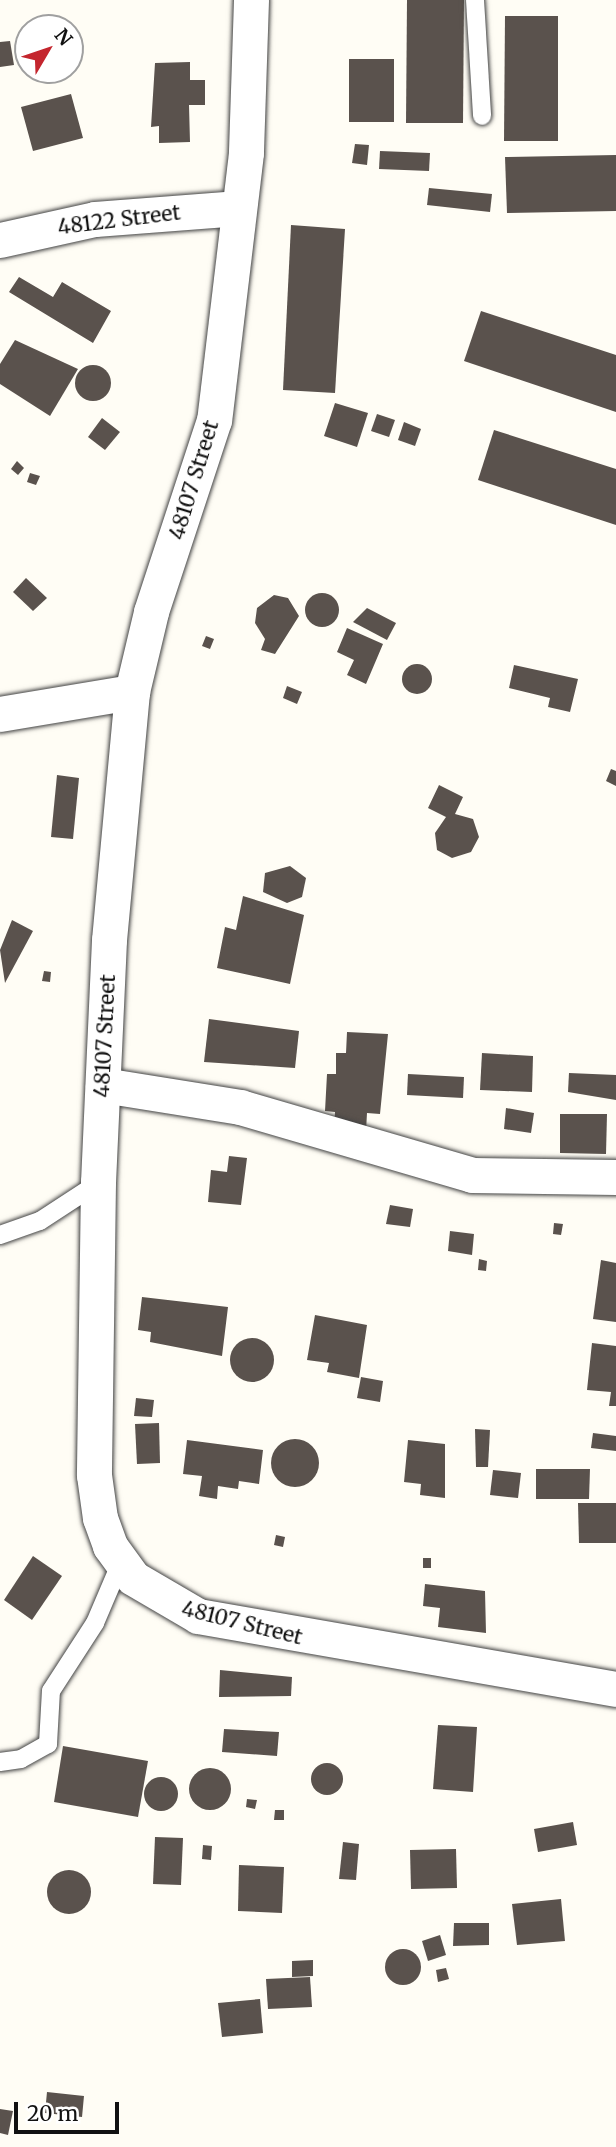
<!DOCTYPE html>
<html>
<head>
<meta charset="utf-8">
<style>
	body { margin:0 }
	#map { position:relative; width:616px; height:2147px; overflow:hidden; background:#fffdf5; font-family:Merriweather,serif }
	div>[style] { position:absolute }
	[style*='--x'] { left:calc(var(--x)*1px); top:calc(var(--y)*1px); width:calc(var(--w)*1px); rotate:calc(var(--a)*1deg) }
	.building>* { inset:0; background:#5a524d }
	.round { border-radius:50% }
	.roads { filter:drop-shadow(0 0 2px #444) drop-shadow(0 0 2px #444) }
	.lane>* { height:18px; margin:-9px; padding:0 9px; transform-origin:9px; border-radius:9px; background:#fff }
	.street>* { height:35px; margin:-17.5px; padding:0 17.5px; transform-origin:17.5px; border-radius:17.5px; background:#fff }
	span { translate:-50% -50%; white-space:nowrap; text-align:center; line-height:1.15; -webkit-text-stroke:7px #fff; paint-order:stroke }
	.street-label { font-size:21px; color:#111 }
	.north { position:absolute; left:14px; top:14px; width:70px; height:70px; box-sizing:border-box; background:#fff; border:2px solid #a0a0a0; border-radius:50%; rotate:51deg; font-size:19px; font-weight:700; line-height:28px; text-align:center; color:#111 }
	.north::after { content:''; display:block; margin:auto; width:24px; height:32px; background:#c4262e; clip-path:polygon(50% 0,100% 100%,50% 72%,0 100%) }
	.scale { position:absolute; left:14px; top:2102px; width:105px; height:32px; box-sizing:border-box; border:4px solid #111; border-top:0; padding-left:9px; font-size:21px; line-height:24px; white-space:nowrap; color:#111; -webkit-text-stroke:5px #fff; paint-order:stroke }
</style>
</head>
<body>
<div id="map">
	<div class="building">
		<div style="clip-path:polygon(407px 0,464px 0,463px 123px,406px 123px)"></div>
		<div style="clip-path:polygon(505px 16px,558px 16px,558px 141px,504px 141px)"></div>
		<div style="clip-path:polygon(10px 41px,14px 65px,0 67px,0 42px)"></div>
		<div style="clip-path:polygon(349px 59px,394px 59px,394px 122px,349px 122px)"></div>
		<div style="clip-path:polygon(190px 62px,190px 80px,205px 80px,205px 105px,189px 105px,190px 142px,159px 143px,159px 126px,151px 127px,155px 63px)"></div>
		<div style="clip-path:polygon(71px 94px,83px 138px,33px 151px,21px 107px)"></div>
		<div style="clip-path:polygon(355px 144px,369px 145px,367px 165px,352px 163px)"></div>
		<div style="clip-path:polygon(380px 151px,430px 153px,429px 171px,379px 169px)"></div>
		<div style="clip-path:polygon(616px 155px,616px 211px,507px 213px,505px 157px)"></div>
		<div style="clip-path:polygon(429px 188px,492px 194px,490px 212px,427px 205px)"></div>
		<div style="clip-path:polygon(291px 225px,345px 229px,335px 393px,283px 390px)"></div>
		<div style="clip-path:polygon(19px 277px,53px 297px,62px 282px,111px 311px,93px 343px,9px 292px)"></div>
		<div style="clip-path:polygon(481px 311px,616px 355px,616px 412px,464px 361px)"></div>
		<div style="clip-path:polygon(15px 340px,78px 369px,50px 416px,0 384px,0 364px)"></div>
		<div class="round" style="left:75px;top:365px;width:36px;height:36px"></div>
		<div style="clip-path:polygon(335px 403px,368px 413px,357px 447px,324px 436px)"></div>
		<div style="clip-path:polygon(377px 414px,395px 420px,389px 437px,371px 431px)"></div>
		<div style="clip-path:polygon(102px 418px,120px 432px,105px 450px,88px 437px)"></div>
		<div style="clip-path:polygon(404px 422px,421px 429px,415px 446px,398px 440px)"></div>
		<div style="clip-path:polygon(494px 430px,616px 469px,616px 525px,478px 480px)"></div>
		<div style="clip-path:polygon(17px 461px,24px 468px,18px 475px,11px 469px)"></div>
		<div style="clip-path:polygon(30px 473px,40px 476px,36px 485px,27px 482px)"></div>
		<div style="clip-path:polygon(26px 578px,47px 598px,33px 611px,13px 592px)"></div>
		<div class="round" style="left:305px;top:593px;width:34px;height:34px"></div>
		<div style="clip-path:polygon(274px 595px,288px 598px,299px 616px,275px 654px,261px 650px,265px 639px,255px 623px,257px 608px)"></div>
		<div style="clip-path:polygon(367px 608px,396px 623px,387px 640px,353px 622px)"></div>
		<div style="clip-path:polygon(347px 628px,383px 644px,366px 684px,347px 675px,354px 660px,337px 652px)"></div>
		<div style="clip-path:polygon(206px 636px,214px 639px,210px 649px,202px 646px)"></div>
		<div class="round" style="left:402px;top:664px;width:30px;height:30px"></div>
		<div style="clip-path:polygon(514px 665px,578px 679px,570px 712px,548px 707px,550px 698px,509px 688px)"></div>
		<div style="clip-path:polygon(287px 686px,302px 692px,297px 704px,283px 698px)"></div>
		<div style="clip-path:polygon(611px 769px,616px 771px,616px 786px,606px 781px)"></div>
		<div style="clip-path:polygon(57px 775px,79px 778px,73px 839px,51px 837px)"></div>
		<div style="clip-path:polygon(439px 785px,463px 797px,455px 814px,473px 819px,479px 837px,471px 852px,452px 858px,437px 850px,435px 833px,446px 817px,428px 808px)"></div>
		<div style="clip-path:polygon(290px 866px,306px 878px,302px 897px,287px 903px,263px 892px,265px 873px)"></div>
		<div style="clip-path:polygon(243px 896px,304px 915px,290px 984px,217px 968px,225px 927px,236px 930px)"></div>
		<div style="clip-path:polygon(12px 920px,33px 931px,5px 983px,0 950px)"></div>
		<div style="clip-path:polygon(44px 971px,51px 972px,50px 982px,42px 981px)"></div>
		<div style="clip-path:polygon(209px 1019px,299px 1031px,295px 1068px,204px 1062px)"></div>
		<div style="clip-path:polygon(347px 1032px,388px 1034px,380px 1114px,367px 1113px,366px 1131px,334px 1130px,335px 1112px,325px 1111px,327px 1074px,336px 1074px,336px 1053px,346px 1053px)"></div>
		<div style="clip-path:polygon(482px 1053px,533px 1056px,532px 1092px,480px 1090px)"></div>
		<div style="clip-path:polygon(569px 1073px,616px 1075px,616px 1100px,568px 1092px)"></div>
		<div style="clip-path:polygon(408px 1074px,464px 1077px,463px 1098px,407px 1095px)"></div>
		<div style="clip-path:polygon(506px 1108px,534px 1113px,531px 1133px,504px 1129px)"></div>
		<div style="clip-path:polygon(560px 1114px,607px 1114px,606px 1154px,560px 1153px)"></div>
		<div style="clip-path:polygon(229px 1156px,247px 1158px,241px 1205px,208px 1202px,211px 1170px,227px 1172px)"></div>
		<div style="clip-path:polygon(390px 1205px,413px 1209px,410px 1227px,386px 1224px)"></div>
		<div style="clip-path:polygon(554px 1223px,563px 1224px,561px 1235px,553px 1234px)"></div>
		<div style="clip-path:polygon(450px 1231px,474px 1234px,472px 1255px,448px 1251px)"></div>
		<div style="clip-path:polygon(479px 1259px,487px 1261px,486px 1271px,478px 1270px)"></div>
		<div style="clip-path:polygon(601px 1260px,616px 1263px,616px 1322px,593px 1319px)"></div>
		<div style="clip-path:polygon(142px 1297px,228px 1307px,222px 1356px,150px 1342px,151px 1332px,138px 1330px)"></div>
		<div style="clip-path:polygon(315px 1315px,367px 1325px,359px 1378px,327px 1372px,329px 1363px,307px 1360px)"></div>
		<div class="round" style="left:230px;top:1338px;width:44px;height:44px"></div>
		<div style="clip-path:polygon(592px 1343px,616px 1346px,616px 1406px,609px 1406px,611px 1392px,587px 1390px)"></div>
		<div style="clip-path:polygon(361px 1377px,383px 1381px,380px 1402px,357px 1398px)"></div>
		<div style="clip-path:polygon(136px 1398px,154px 1400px,152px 1417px,134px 1416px)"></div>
		<div style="clip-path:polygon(159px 1423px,160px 1463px,137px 1464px,135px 1424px)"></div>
		<div style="clip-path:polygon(475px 1429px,490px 1430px,488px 1467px,476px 1467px)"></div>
		<div style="clip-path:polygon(593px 1433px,616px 1436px,616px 1451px,591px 1448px)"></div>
		<div class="round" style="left:271px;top:1439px;width:48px;height:48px"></div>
		<div style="clip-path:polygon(187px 1440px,263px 1450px,259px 1484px,239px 1481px,238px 1489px,218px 1486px,217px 1499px,199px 1496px,202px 1476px,183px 1474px)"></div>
		<div style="clip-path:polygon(408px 1440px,445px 1444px,445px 1498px,420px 1495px,421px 1484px,404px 1482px)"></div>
		<div style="clip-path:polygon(536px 1469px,590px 1469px,589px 1499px,536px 1499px)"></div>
		<div style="clip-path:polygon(493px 1470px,521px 1473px,518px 1498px,490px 1495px)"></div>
		<div style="clip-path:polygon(578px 1503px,616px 1503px,616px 1543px,579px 1543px)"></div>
		<div style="clip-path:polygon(276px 1535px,285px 1537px,283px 1547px,274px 1545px)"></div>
		<div style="clip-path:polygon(33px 1556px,62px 1576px,32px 1620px,4px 1600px)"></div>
		<div style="clip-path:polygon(423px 1558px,431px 1558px,431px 1568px,423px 1568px)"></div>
		<div style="clip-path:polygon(425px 1584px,485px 1591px,486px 1633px,438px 1627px,440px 1608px,423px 1606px)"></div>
		<div style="clip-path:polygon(220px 1670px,292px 1677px,291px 1696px,219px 1697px)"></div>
		<div style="clip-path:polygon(438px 1725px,477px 1727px,473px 1792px,433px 1789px)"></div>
		<div style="clip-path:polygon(224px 1729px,279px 1732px,277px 1756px,222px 1752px)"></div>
		<div style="clip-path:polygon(63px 1746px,148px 1761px,138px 1817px,54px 1802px)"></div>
		<div class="round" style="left:311px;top:1763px;width:32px;height:32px"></div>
		<div class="round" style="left:189px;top:1768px;width:42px;height:42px"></div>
		<div class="round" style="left:144px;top:1777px;width:34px;height:34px"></div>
		<div style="clip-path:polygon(247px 1799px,257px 1800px,255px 1809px,246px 1807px)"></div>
		<div style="clip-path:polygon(275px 1810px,284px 1810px,284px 1820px,274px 1820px)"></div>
		<div style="clip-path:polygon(573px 1822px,577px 1845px,538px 1852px,534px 1829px)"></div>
		<div style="clip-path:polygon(155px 1837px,183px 1838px,181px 1885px,153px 1884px)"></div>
		<div style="clip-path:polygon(343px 1842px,359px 1844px,356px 1880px,339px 1879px)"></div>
		<div style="clip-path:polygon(203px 1845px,212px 1846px,211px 1860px,202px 1859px)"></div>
		<div style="clip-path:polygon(456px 1849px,457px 1888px,411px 1889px,410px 1850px)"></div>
		<div style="clip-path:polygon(239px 1865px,284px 1867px,282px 1913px,238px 1911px)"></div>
		<div class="round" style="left:47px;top:1870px;width:44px;height:44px"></div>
		<div style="clip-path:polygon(561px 1899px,565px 1941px,517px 1945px,512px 1904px)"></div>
		<div style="clip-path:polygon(454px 1923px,489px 1923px,489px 1945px,453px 1946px)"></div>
		<div style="clip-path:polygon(440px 1935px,446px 1955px,428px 1961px,422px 1941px)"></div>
		<div class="round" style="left:385px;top:1949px;width:36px;height:36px"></div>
		<div style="clip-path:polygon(313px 1960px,313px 1976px,292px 1977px,292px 1961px)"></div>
		<div style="clip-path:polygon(446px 1968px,449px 1979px,438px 1982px,436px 1970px)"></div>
		<div style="clip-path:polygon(310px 1977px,312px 2007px,268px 2009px,266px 1979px)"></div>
		<div style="clip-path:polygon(260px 1999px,263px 2033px,222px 2037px,218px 2003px)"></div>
		<div style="clip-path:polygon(47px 2092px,84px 2096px,82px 2117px,45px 2113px)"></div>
		<div style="clip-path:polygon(0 2109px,13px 2111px,8px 2135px,0 2133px)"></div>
	</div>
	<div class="roads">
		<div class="lane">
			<div style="--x:475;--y:0;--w:116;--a:86.5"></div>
			<div style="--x:0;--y:1235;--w:42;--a:-19.3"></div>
			<div style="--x:40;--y:1221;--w:69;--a:-33.2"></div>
			<div style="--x:0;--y:1762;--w:21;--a:-8"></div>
			<div style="--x:21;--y:1759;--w:31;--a:-29"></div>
			<div style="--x:48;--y:1744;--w:53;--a:-86.8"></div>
			<div style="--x:51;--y:1691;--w:81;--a:-57.1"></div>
			<div style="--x:95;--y:1623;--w:66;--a:-66.9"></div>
		</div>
		<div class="street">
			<div style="--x:251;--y:0;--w:153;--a:91.9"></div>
			<div style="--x:246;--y:153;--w:269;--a:96.8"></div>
			<div style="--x:214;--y:420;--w:202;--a:108.2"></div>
			<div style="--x:151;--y:612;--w:82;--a:103.4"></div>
			<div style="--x:132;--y:692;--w:249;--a:95.3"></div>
			<div style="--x:109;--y:940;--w:242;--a:92.6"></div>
			<div style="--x:98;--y:1182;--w:293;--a:90.8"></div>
			<div style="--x:94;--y:1475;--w:43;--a:82.1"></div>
			<div style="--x:100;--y:1518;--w:30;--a:70"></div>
			<div style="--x:110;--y:1546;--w:39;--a:54"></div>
			<div style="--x:133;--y:1578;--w:75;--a:30.3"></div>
			<div style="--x:198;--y:1616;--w:424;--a:9.9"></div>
			<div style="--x:0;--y:240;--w:97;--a:-12.5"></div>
			<div style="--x:95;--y:219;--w:144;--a:-4.4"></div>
			<div style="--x:0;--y:714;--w:134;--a:-9.5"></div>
			<div style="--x:103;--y:1085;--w:139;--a:9.1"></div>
			<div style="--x:240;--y:1107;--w:242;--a:16.3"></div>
			<div style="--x:472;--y:1175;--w:144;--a:0.8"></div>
		</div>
	</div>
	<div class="street-label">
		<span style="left:119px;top:220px;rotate:-7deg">48122 Street</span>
		<span style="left:194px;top:480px;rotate:-73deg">48107 Street</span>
		<span style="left:105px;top:1036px;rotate:-87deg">48107 Street</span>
		<span style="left:242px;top:1623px;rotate:14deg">48107 Street</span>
	</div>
	<div class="north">N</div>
	<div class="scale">20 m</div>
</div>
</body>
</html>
